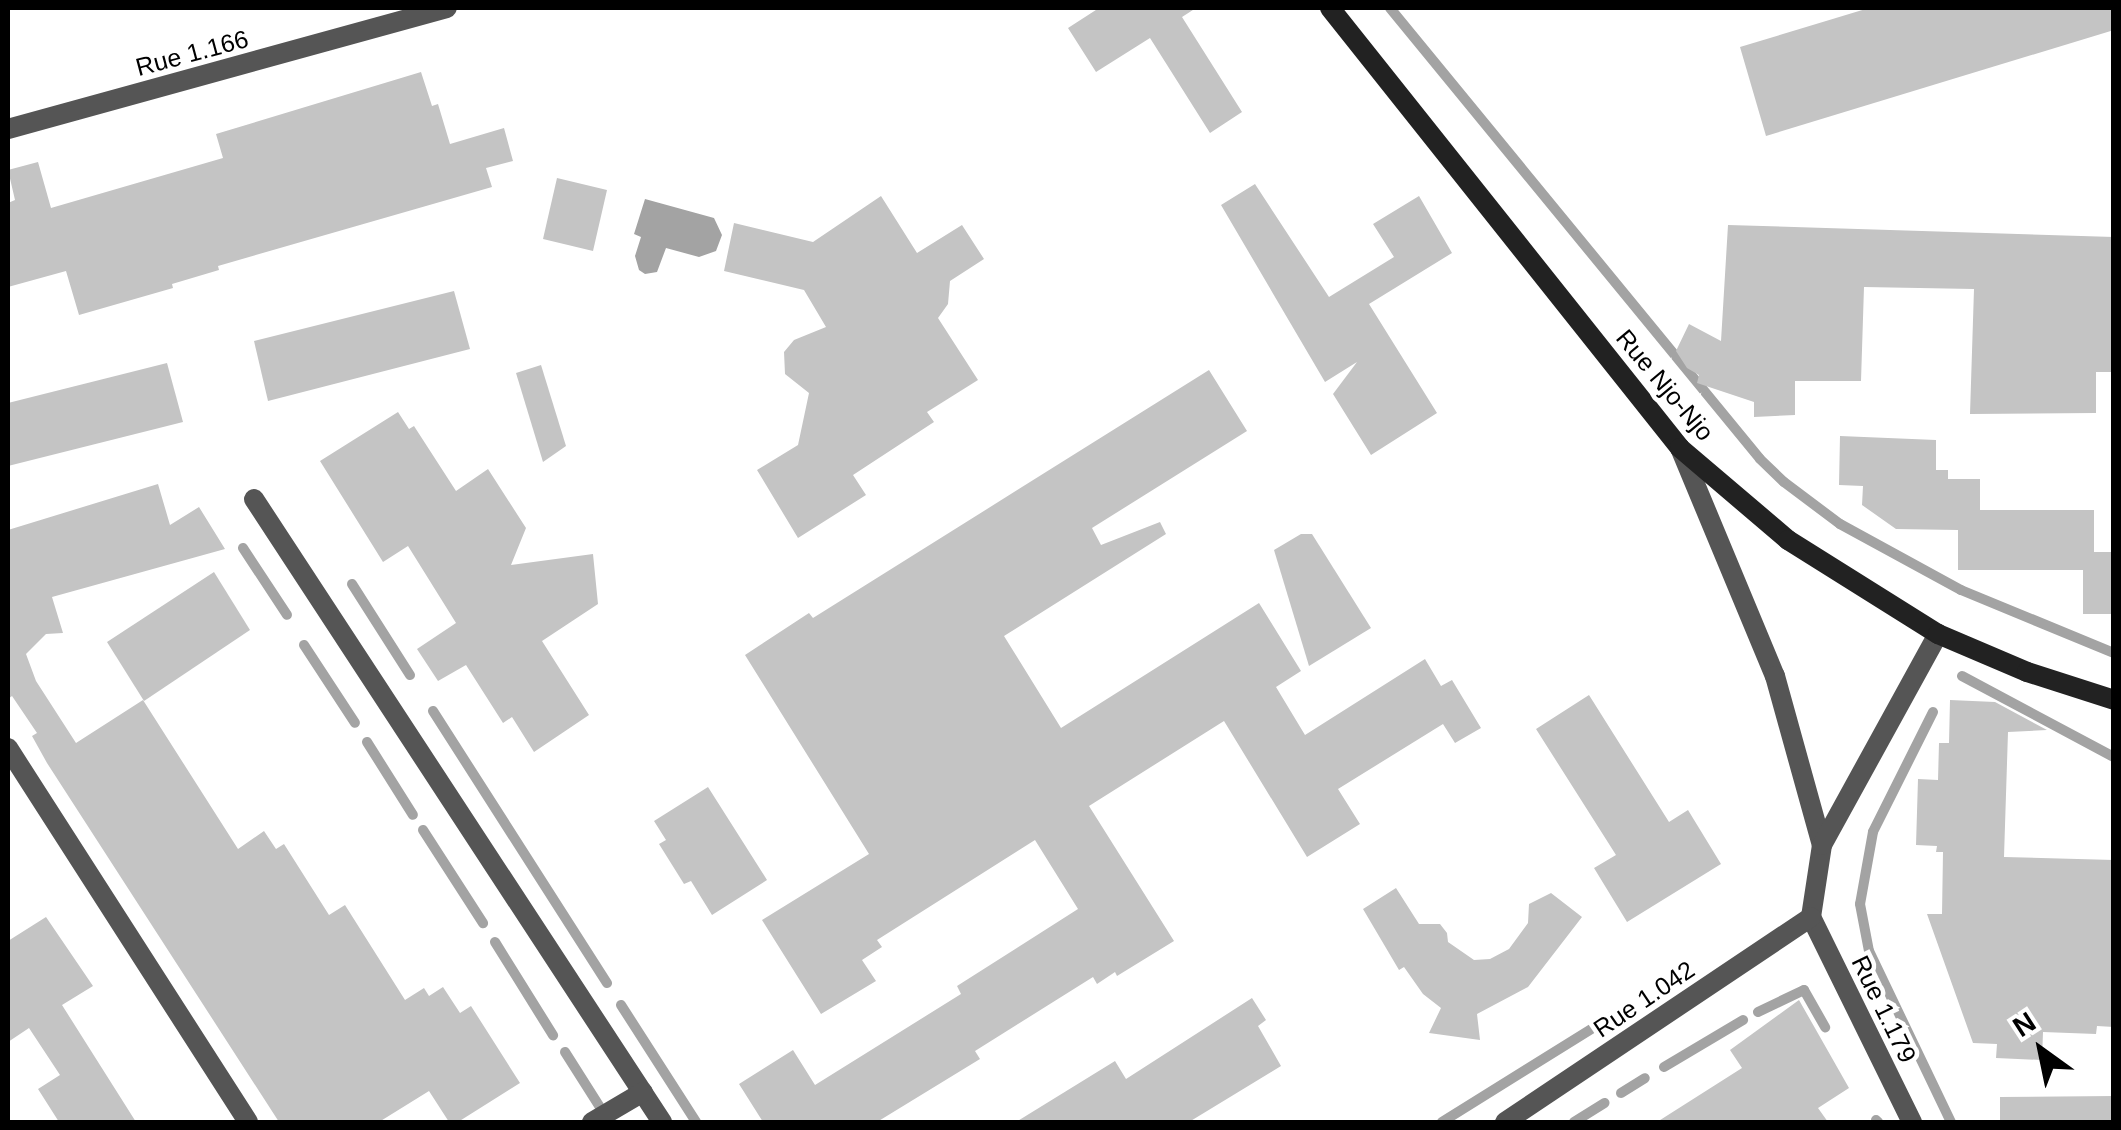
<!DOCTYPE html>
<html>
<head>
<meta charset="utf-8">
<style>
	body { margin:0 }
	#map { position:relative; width:2121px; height:1130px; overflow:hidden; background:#fff; font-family:Helvetica,sans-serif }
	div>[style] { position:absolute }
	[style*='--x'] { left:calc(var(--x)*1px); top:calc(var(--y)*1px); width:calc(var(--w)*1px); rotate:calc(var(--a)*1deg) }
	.water>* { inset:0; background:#a3a3a3 }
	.stream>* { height:10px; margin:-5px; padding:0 5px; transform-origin:5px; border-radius:5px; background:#a3a3a3 }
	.building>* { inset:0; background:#c4c4c4 }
	.street>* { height:20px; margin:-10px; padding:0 10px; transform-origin:10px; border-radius:10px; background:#555 }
	.secondary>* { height:20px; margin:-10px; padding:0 10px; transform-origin:10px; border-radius:10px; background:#222 }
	span { translate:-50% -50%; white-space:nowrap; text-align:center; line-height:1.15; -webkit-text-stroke:9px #fff; paint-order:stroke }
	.street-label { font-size:25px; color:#000 }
	.frame { position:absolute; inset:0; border:10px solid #000; pointer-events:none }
	.north { position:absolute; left:1991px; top:1000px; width:100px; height:100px; -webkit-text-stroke:8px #fff; paint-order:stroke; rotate:327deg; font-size:28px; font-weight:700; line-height:40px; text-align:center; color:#000 }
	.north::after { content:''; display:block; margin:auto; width:35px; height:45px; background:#000; clip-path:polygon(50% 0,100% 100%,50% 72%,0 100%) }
</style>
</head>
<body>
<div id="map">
	<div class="water">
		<div style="clip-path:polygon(645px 199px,714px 218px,722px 235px,716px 251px,699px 257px,666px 248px,657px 272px,645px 274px,639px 270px,635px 256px,641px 237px,634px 234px)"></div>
	</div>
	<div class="stream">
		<div style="--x:1390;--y:8;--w:583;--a:50.63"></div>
		<div style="--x:1760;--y:459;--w:33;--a:44"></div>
		<div style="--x:1784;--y:482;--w:70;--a:36.9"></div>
		<div style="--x:1840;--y:524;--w:138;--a:28.6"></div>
		<div style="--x:1961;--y:590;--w:165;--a:22.4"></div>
		<div style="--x:243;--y:548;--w:80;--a:56.7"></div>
		<div style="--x:352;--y:584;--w:108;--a:57.5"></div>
		<div style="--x:304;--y:645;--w:93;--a:56.8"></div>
		<div style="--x:1962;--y:676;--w:172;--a:28.1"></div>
		<div style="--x:433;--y:711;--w:323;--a:57.4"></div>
		<div style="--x:1933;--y:712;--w:134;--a:116.6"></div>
		<div style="--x:1873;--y:832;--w:73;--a:100.2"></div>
		<div style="--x:1860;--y:904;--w:48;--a:79.2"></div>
		<div style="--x:1869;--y:951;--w:190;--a:64.4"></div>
		<div style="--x:367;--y:742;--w:86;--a:57.8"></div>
		<div style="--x:423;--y:830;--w:111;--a:57.2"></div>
		<div style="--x:495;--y:942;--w:110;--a:58.1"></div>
		<div style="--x:621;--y:1005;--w:139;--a:57.3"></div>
		<div style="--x:1758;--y:1012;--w:51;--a:-25.6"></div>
		<div style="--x:1804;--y:990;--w:43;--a:60.4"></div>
		<div style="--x:565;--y:1052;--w:75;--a:57.6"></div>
		<div style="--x:1664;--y:1067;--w:92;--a:-30.7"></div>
		<div style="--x:1621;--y:1093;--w:28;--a:-32"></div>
		<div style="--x:1876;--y:1120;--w:3;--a:45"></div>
		<div style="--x:1442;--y:1122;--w:219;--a:-31.9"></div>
		<div style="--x:1574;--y:1122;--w:36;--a:-32"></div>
	</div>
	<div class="building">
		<div style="clip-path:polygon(1099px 8px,1196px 8px,1182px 17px,1242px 112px,1210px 133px,1150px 38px,1096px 72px,1068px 28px)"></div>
		<div style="clip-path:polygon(1869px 8px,2114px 8px,2114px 30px,1766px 136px,1740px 47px)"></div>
		<div style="clip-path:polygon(421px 72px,432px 106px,438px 104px,450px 144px,504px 128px,513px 161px,486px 168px,492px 187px,218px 266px,219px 270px,172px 284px,173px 288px,79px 315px,66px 271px,8px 287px,8px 203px,15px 200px,8px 170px,38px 162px,51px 208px,223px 158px,216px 134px)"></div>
		<div style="clip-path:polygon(557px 178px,607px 190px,593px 251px,543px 239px)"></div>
		<div style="clip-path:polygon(1255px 184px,1329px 297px,1394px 257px,1373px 224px,1419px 196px,1452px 253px,1369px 304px,1437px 413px,1371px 455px,1333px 394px,1357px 362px,1325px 382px,1221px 205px)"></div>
		<div style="clip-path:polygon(881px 196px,917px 253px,962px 225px,984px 259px,950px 281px,948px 304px,938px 318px,978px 380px,927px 412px,934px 422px,853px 475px,866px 495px,798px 538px,757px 470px,798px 445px,809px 393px,785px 374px,784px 352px,794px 340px,826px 327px,804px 290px,724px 271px,734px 223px,813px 242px)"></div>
		<div style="clip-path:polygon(1728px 225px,2114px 237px,2114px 372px,2096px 372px,2096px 413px,1970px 414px,1974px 289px,1864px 287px,1861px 381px,1795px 381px,1795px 415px,1754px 417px,1754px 402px,1697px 383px,1699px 375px,1687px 368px,1676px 351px,1689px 324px,1721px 341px)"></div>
		<div style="clip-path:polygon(454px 291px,470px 349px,268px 401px,254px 341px)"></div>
		<div style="clip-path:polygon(167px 363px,183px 422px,8px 466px,8px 403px)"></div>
		<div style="clip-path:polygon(541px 365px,566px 446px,543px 462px,516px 373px)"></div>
		<div style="clip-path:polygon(1209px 370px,1247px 431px,1092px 528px,1101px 545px,1160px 522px,1166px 534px,1004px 636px,1061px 728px,1259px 603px,1301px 671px,1276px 687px,1305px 735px,1425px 659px,1441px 686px,1452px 680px,1481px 728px,1455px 743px,1443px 724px,1338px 789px,1360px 824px,1307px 857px,1224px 721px,1089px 806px,1174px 941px,1117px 976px,1115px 972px,1097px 984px,1093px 977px,975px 1051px,980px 1059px,877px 1122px,763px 1122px,739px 1084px,793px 1050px,815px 1085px,961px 994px,957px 986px,1078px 909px,1035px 840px,877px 940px,882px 947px,862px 960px,876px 981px,821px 1014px,762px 920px,869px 854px,745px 655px,809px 613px,813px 618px)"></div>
		<div style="clip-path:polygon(398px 412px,409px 429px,414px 426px,456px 491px,488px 469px,526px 528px,511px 565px,593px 554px,598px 604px,542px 641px,589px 715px,534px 752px,512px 717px,503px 723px,466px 665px,438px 681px,417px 649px,456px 623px,408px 546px,383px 562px,320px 461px)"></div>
		<div style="clip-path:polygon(1840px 436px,1936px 440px,1936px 470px,1948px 470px,1948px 479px,1980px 479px,1980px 510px,2094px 510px,2094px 552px,2114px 552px,2114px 614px,2083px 614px,2083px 570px,1958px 570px,1958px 530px,1896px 529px,1862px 505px,1863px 486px,1839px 485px)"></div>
		<div style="clip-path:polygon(158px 484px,170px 525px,199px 507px,225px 549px,52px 597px,63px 633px,46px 634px,26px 654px,36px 681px,76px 743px,143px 700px,238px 849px,264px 831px,276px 849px,284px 844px,329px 915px,345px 905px,405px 1000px,424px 988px,429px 996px,443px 987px,460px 1013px,471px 1006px,520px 1083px,458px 1122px,449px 1122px,429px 1091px,379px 1122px,279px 1122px,47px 763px,32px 736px,37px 733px,12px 696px,8px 699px,8px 530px)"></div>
		<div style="clip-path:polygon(1301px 534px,1312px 534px,1371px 628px,1309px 666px,1274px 550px)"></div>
		<div style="clip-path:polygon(214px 572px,250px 630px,144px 701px,107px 642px)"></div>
		<div style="clip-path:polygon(1589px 695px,1669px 822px,1688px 810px,1721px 864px,1627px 922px,1594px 868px,1616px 855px,1536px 729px)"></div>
		<div style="clip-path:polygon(1950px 700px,1995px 702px,2047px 730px,2008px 732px,2004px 857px,2114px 860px,2114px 1027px,2097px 1026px,2096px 1034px,2043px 1032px,2042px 1060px,1996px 1058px,1997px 1044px,1973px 1043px,1927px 914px,1942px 914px,1943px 852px,1936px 852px,1937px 846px,1916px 845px,1918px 779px,1938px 780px,1939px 743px,1949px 743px)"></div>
		<div style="clip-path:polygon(708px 787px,767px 880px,712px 915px,691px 881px,684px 884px,659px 844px,666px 840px,654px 821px)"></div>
		<div style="clip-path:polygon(1396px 888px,1419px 924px,1440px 924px,1447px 933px,1448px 942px,1474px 960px,1490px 959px,1509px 949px,1528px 923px,1529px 904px,1551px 893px,1582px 917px,1528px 987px,1477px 1014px,1480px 1040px,1429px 1033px,1441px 1008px,1423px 994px,1404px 967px,1399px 970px,1363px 909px)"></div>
		<div style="clip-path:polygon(46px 917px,93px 986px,62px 1005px,136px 1122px,59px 1122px,38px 1089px,60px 1075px,29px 1028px,8px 1042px,8px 941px)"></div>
		<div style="clip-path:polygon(1252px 998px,1266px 1020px,1258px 1026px,1281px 1066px,1189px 1122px,1016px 1122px,1115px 1061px,1126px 1079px)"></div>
		<div style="clip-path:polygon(1799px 1000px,1849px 1088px,1818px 1108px,1828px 1122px,1657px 1122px,1742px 1068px,1730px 1050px)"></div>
		<div style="clip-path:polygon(2114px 1096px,2114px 1122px,2000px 1122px,2000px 1097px)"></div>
	</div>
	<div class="street">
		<div style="--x:8;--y:129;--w:455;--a:-15.4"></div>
		<div style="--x:1680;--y:448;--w:247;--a:67.4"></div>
		<div style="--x:1775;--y:676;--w:175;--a:74.5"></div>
		<div style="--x:254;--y:499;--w:745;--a:56.78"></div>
		<div style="--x:8;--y:748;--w:444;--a:57.3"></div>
		<div style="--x:1811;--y:917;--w:73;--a:-81.3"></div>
		<div style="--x:1822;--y:845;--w:241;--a:-61.2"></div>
		<div style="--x:1811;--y:917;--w:229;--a:63.8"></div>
		<div style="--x:592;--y:1122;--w:59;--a:-30.5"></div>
		<div style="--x:1505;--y:1122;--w:368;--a:-33.8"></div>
	</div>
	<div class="secondary">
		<div style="--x:1330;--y:8;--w:562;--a:51.5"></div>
		<div style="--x:1680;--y:448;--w:142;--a:40.4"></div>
		<div style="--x:1788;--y:540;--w:177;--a:32.1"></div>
		<div style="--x:1938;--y:634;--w:97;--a:23.1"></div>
		<div style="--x:2027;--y:672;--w:91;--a:17.8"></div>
	</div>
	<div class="street-label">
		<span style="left:192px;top:53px;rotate:-15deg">Rue 1.166</span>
		<span style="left:1665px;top:385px;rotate:50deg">Rue Njo-Njo</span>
		<span style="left:1644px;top:999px;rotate:-34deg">Rue 1.042</span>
		<span style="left:1884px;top:1009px;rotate:64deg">Rue 1.179</span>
	</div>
	<div class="frame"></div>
	<div class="north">N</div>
</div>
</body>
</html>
